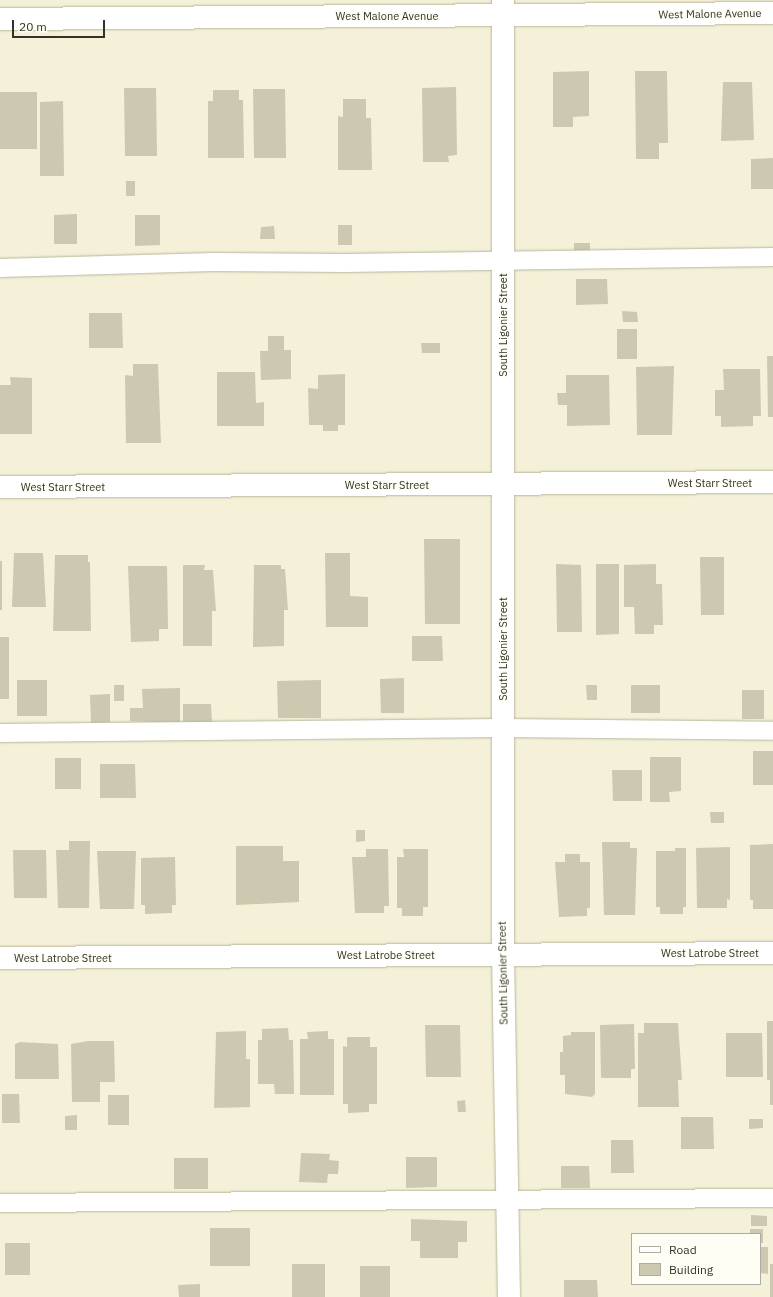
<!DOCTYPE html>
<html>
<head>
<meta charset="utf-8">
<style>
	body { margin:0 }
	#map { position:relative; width:773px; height:1297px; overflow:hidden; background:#f4f1d8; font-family:"IBM Plex Sans",sans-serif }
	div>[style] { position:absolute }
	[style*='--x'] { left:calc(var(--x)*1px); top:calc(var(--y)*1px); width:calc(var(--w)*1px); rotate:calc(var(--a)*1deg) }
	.building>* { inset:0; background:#ccc9b0 }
	.roads { filter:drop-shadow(0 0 1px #b9b69d) drop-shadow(0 0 1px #b9b69d) }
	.service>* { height:18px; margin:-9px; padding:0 9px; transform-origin:9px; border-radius:9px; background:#fff }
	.minor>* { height:22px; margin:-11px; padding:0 11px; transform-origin:11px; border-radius:11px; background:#fff }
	span { translate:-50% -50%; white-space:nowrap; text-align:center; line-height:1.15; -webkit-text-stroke:3px #fffef4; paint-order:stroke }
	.street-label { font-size:11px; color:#333228 }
	.legend { position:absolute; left:631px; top:1233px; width:130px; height:52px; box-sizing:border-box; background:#fffef4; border:1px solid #adaca2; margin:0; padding:5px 7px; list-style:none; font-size:12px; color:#333228 }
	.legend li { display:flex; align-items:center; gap:8px; height:20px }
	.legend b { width:20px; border:1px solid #adaca2 }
	.scale { position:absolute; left:12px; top:20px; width:93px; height:18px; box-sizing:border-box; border:2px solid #333228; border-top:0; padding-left:5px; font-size:12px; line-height:14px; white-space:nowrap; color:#333228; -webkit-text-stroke:3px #fffef4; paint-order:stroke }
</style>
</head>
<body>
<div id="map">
	<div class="building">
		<div style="clip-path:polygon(589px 71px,589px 116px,573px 117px,573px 127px,553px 127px,553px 72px)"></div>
		<div style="clip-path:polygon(635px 71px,667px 71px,668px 143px,659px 143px,659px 159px,636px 159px)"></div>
		<div style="clip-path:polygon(723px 82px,752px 82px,754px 140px,721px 141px)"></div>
		<div style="clip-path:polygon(456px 87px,457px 155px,448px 156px,449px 162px,423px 162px,422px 88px)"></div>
		<div style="clip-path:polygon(124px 88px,156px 88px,157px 156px,125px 156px)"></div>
		<div style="clip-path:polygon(253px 89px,285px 89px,286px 158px,254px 158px)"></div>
		<div style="clip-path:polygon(213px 90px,239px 90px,239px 100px,243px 100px,244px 158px,208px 158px,208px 101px,213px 101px)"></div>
		<div style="clip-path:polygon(0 92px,37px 92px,37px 149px,0 149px)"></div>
		<div style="clip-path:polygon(343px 99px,366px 99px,366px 118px,371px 118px,372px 170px,338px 170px,338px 116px,343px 117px)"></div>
		<div style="clip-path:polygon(63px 101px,64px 176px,40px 176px,40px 102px)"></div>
		<div style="clip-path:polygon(773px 158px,773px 189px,751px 189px,751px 159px)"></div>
		<div style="clip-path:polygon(126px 181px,135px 181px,135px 196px,126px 196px)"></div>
		<div style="clip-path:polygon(77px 214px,77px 244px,54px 244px,54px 215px)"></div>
		<div style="clip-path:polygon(135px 215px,160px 215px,160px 245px,135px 246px)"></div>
		<div style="clip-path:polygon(338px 225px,352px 225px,352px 245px,338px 245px)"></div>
		<div style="clip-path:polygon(274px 226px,275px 239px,260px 239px,261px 227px)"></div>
		<div style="clip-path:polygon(574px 243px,590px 243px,590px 252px,574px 253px)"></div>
		<div style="clip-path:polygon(576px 279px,607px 279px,608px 304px,576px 305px)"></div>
		<div style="clip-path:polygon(622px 311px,637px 312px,638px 322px,623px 322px)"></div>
		<div style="clip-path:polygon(89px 313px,122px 313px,123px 348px,89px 348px)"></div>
		<div style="clip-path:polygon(617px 329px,637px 329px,637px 359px,617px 359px)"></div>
		<div style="clip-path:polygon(268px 336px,284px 336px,284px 350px,291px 350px,291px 379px,261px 380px,260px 351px,268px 351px)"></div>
		<div style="clip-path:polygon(421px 343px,440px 343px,440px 353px,422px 353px)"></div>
		<div style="clip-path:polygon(767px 356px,773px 356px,773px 417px,768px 417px)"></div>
		<div style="clip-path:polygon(133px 364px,158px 364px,161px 443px,126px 443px,125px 375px,133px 376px)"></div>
		<div style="clip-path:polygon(674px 366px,672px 435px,637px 435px,636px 367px)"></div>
		<div style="clip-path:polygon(723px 369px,760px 369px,761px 416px,753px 416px,753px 426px,721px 427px,721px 416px,715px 416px,715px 390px,724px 390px)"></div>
		<div style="clip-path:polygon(217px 372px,255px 372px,256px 403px,264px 402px,264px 426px,217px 426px)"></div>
		<div style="clip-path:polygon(345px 374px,345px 425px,338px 425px,338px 431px,323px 431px,323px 425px,309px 425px,308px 388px,318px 389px,318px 375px)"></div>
		<div style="clip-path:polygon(566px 375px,609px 375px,610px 425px,567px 426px,567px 405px,558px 405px,557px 393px,566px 393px)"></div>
		<div style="clip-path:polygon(10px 377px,32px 378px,32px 434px,0 434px,0 385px,11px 385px)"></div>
		<div style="clip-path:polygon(424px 539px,460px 539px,460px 624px,425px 624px)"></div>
		<div style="clip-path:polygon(14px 553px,43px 553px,46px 607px,12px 607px)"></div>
		<div style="clip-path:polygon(325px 553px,350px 553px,350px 596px,368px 597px,368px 627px,326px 627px)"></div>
		<div style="clip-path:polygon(55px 555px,88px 555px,88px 562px,90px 562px,91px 631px,53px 631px)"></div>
		<div style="clip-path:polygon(700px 557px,724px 557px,724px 615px,701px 615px)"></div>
		<div style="clip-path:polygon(0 561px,2px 561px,2px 610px,0 610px)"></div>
		<div style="clip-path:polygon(556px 564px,581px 565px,582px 632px,557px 632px)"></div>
		<div style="clip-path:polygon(596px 564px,619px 564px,619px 634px,596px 635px)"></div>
		<div style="clip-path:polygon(656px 564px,656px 584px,662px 584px,663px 625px,654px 625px,654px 634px,635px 634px,634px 607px,624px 607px,624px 565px)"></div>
		<div style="clip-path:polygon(183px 565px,205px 565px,204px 570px,213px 570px,216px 611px,212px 611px,212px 646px,183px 646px)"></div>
		<div style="clip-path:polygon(254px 565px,281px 565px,281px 569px,285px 569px,288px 610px,284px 610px,284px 646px,253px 647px)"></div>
		<div style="clip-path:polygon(128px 566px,167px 566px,168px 629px,159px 629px,159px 641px,131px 642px)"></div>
		<div style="clip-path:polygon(412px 636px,442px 636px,443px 661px,412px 661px)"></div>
		<div style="clip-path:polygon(0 637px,9px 637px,9px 699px,0 699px)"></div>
		<div style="clip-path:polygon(404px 678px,404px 713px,381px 713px,380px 679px)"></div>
		<div style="clip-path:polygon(17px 680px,47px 680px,47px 716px,17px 716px)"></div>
		<div style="clip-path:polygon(321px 680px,321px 718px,278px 718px,277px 681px)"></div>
		<div style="clip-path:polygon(114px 685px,124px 685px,124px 701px,114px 701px)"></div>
		<div style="clip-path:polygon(586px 685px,597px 685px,597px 700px,587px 700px)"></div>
		<div style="clip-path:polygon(631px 685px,660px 685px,660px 713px,631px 713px)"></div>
		<div style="clip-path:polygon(180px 688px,180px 723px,130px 721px,130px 708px,143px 708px,142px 689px)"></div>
		<div style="clip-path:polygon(742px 690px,764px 690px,764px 719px,742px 719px)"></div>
		<div style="clip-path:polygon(110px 694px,110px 722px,91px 723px,90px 695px)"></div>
		<div style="clip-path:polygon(183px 704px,211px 704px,212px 723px,183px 723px)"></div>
		<div style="clip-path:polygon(753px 751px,773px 751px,773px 785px,753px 785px)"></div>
		<div style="clip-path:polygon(650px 757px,681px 757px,681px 791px,669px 792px,670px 802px,650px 802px)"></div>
		<div style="clip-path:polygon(55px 758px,81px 758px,81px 789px,55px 789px)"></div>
		<div style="clip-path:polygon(100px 764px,135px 764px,136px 798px,100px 798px)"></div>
		<div style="clip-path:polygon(612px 770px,642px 770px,642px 801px,613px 801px)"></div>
		<div style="clip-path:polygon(710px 812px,724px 812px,724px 823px,711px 823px)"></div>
		<div style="clip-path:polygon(356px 830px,365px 830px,365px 841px,356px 842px)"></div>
		<div style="clip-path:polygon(69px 841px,90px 841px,89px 908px,58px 908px,56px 850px,69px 850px)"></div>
		<div style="clip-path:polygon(602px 842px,630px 842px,630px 848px,637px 848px,635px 915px,604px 915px)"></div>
		<div style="clip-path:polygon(773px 844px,773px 909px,753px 909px,753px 900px,750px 900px,750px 845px)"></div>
		<div style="clip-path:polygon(236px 846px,283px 846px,283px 861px,299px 861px,299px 902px,236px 905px)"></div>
		<div style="clip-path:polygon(730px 847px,730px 900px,727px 899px,727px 908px,697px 908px,696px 848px)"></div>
		<div style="clip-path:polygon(675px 848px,686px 848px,686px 907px,683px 907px,683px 914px,660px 914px,660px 907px,656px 907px,656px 851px,675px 851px)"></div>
		<div style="clip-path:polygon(366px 849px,388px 849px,389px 906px,384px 906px,384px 913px,355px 913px,352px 857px,366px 857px)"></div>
		<div style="clip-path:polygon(403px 849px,428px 849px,428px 907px,423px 907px,423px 916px,402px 916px,402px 908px,397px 908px,397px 857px,404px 857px)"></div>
		<div style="clip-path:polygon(13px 850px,46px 850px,47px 898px,14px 898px)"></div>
		<div style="clip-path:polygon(97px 851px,136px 851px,134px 909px,100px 909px)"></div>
		<div style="clip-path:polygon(565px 854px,580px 854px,580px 862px,590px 862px,590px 908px,587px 908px,587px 916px,559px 917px,555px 862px,565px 862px)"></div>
		<div style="clip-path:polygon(175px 857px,176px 905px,172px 905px,172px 913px,145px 914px,145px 905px,141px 905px,141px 858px)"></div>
		<div style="clip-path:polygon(767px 1021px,773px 1021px,773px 1105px,770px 1105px,770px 1080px,767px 1080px)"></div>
		<div style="clip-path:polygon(644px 1023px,678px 1023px,682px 1080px,678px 1080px,679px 1107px,638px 1107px,638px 1033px,644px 1033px)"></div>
		<div style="clip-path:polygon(634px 1024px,635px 1069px,631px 1069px,631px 1078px,601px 1078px,600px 1025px)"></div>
		<div style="clip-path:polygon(425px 1025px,460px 1025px,461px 1077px,426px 1077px)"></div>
		<div style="clip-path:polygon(288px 1028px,289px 1040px,293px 1040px,294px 1094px,275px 1094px,274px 1084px,258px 1084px,258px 1040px,262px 1040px,262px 1029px)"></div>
		<div style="clip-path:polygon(246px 1031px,246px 1059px,250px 1059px,250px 1107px,214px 1108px,216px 1032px)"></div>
		<div style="clip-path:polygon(328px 1031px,328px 1039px,334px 1039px,334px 1095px,300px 1095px,300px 1039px,308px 1039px,307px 1032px)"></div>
		<div style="clip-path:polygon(571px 1032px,595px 1032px,595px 1094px,592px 1097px,565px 1094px,565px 1075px,560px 1075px,560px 1052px,563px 1052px,563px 1036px,571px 1035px)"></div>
		<div style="clip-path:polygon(726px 1033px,762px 1033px,763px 1077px,726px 1077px)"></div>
		<div style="clip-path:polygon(347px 1037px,370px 1037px,370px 1047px,377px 1047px,377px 1104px,369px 1104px,369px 1112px,348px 1113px,348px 1104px,343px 1104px,343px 1046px,347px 1047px)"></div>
		<div style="clip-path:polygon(88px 1041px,114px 1041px,115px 1082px,100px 1082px,100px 1102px,72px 1102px,71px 1044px)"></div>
		<div style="clip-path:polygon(20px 1042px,58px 1044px,59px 1079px,15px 1079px,15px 1044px)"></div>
		<div style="clip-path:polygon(2px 1094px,19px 1094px,20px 1123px,2px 1123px)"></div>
		<div style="clip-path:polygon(108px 1095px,129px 1095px,129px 1125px,108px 1125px)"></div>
		<div style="clip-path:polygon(465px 1100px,466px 1112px,458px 1112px,457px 1101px)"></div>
		<div style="clip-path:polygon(77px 1115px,77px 1130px,65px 1130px,65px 1116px)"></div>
		<div style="clip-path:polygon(681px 1117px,713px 1117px,714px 1149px,681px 1149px)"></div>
		<div style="clip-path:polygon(749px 1119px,763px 1119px,763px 1128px,749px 1129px)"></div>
		<div style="clip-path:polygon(611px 1140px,633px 1140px,634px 1173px,611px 1173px)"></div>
		<div style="clip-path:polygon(301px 1153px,330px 1154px,329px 1160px,339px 1161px,338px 1174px,328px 1174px,327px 1183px,299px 1182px)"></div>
		<div style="clip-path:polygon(406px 1157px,437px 1157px,437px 1187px,406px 1188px)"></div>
		<div style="clip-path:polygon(174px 1158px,208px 1158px,208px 1189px,174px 1189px)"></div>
		<div style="clip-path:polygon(561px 1166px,589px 1166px,590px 1188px,561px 1188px)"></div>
		<div style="clip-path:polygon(751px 1215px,767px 1216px,767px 1226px,751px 1226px)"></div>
		<div style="clip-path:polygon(411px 1219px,467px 1221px,467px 1242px,458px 1242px,458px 1258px,420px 1258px,420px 1241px,411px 1241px)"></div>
		<div style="clip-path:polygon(210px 1228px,250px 1228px,250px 1266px,210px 1266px)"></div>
		<div style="clip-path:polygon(750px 1229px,763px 1229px,763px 1243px,760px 1243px,760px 1234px,750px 1234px)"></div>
		<div style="clip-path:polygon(5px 1243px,30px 1243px,30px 1275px,5px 1275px)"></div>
		<div style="clip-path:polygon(760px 1247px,768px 1247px,768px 1274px,760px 1273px)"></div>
		<div style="clip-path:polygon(292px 1264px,325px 1264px,325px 1297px,292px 1297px)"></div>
		<div style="clip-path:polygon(770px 1264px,773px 1264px,773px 1297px,770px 1297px)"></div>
		<div style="clip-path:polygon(360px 1266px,390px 1266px,390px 1297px,360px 1297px)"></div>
		<div style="clip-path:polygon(564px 1280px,597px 1280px,598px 1297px,564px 1297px)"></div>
		<div style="clip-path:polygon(200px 1284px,200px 1297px,179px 1297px,178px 1285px)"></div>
	</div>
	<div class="roads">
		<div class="service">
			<div style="--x:0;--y:268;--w:214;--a:-1.6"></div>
			<div style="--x:214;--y:262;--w:131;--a:0.4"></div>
			<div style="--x:345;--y:263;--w:428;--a:-0.8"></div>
			<div style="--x:0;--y:733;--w:503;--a:-0.57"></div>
			<div style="--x:503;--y:728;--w:270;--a:0.6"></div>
			<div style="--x:0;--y:1203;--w:773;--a:-0.37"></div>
		</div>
		<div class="minor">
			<div style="--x:503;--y:0;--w:954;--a:90"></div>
			<div style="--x:503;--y:954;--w:343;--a:89"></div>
			<div style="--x:0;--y:19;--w:773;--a:-0.44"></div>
			<div style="--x:0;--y:487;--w:773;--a:-0.37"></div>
			<div style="--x:0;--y:958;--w:773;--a:-0.37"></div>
		</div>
	</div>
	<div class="street-label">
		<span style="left:710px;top:14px;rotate:-1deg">West Malone Avenue</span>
		<span style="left:387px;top:16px">West Malone Avenue</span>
		<span style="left:503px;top:325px;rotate:-90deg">South Ligonier Street</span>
		<span style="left:710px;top:483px">West Starr Street</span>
		<span style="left:387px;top:485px">West Starr Street</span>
		<span style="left:63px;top:487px">West Starr Street</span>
		<span style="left:503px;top:649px;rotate:-90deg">South Ligonier Street</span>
		<span style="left:710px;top:953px">West Latrobe Street</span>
		<span style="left:386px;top:955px">West Latrobe Street</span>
		<span style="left:63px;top:958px">West Latrobe Street</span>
		<span style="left:503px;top:973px;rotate:-91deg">South Ligonier Street</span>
	</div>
	<ul class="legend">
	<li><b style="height:5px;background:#fff"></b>Road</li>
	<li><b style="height:11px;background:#ccc9b0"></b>Building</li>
	</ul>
	<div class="scale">20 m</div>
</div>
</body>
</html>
